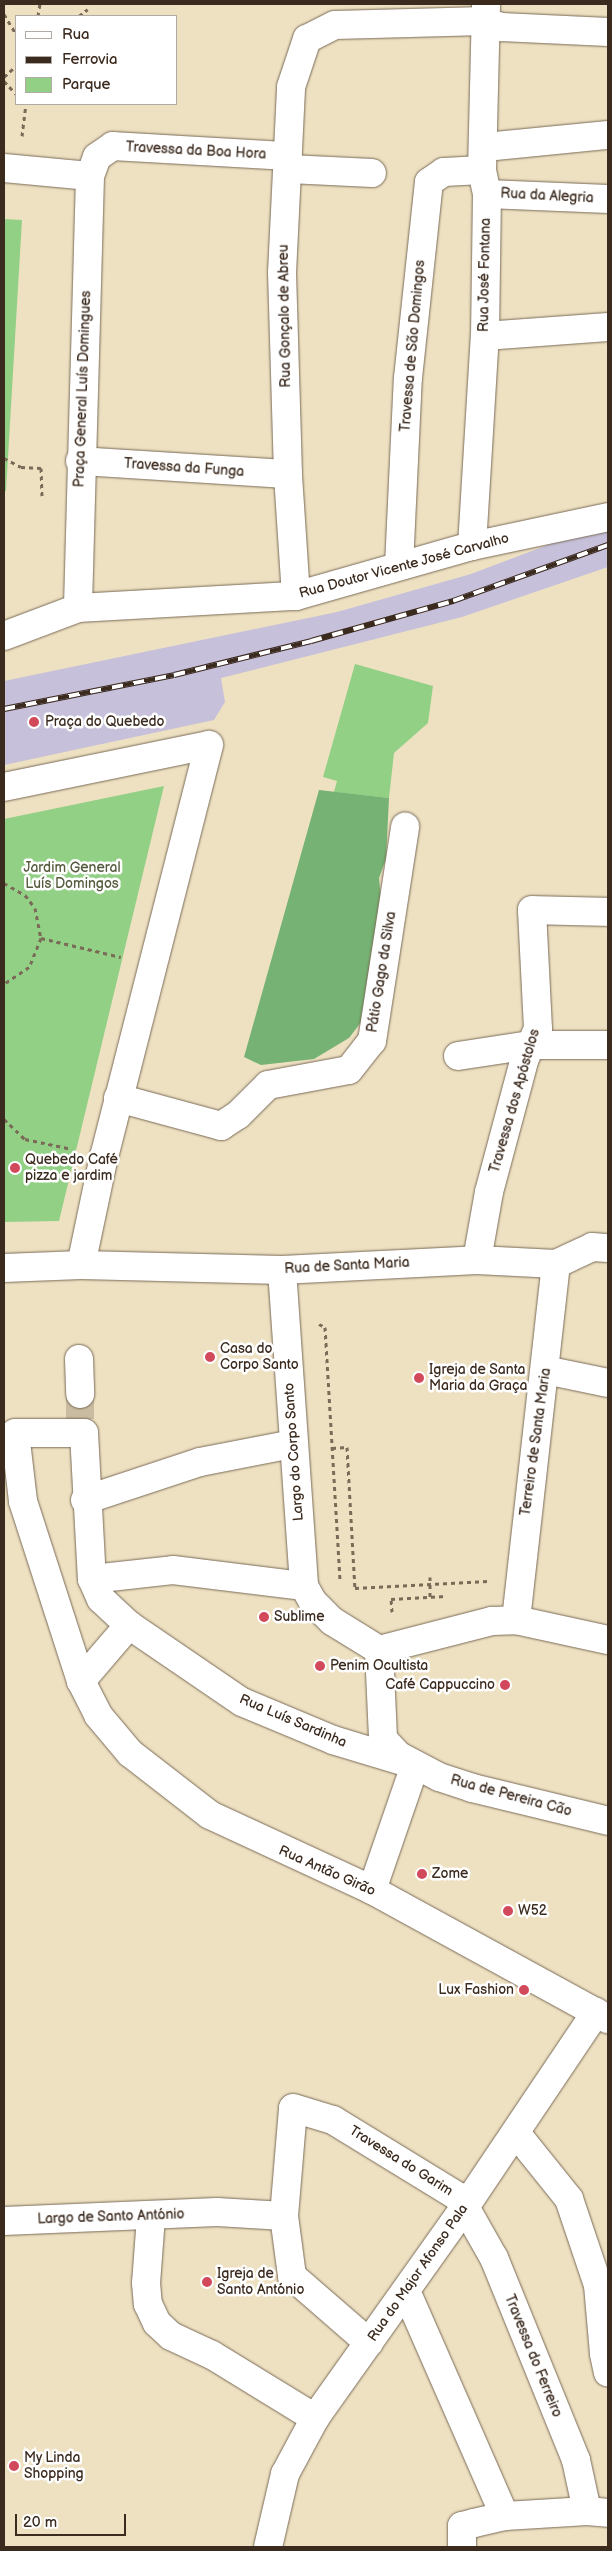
<!DOCTYPE html>
<html>
<head>
<meta charset="utf-8">
<style>
	body { margin:0 }
	#map { position:relative; width:612px; height:2551px; overflow:hidden; background:#eee1c2; font-family:"Balsamiq Sans",sans-serif }
	div>[style] { position:absolute }
	[style*='--x'] { left:calc(var(--x)*1px); top:calc(var(--y)*1px); width:calc(var(--w)*1px); rotate:calc(var(--a)*1deg) }
	.industrial>* { inset:0; background:#c6c0da }
	.green>* { inset:0; background:#92d086 }
	.forest>* { inset:0; background:#75b273 }
	.minor-tunnel>* { height:28px; margin-top:-14px; transform-origin:0; background:repeating-linear-gradient(90deg,#cabca1 0 28px,transparent 0 42px) }
	.path>* { height:3px; margin-top:-1.5px; transform-origin:0; background:repeating-linear-gradient(90deg,#7a6a57 0 4px,transparent 0 8px) }
	.roads { filter:drop-shadow(0 0 1px #7a6a57) drop-shadow(0 0 1px #7a6a57) }
	.minor>* { height:28px; margin:-14px; padding:0 14px; transform-origin:14px; border-radius:14px; background:#fff }
	.rail>* { height:5.5px; margin-top:-2.75px; transform-origin:0; background:repeating-linear-gradient(90deg,#fff 0 11px,#3b2a1e 0 22px); box-sizing:border-box; border-block:1px solid #3b2a1e }
	.dots>* { width:14px; height:14px; translate:-50% -50%; box-sizing:border-box; border:2px solid #fff; border-radius:50% }
	span { translate:-50% -50%; white-space:nowrap; text-align:center; line-height:1.15; -webkit-text-stroke:5px #fff; paint-order:stroke }
	.street-label { font-size:14px; color:#3b2a1e }
	.poi-label { font-size:14px; color:#3b2a1e }
	.left { translate:0 -50%; text-align:left }
	.right { translate:-100% -50%; text-align:right }
	.park-label { font-size:14px; color:#555c3d }
	.frame { position:absolute; inset:0; border:5px solid #3b2a1e; pointer-events:none }
	.legend { position:absolute; left:15px; top:15px; width:162px; height:90px; box-sizing:border-box; background:#fff; border:1px solid #b1aaa5; margin:0; padding:6px 9px; list-style:none; font-size:15px; color:#3b2a1e }
	.legend li { display:flex; align-items:center; gap:10px; height:25px }
	.legend b { width:25px; border:1px solid #b1aaa5 }
	.scale { position:absolute; left:15px; top:2514px; width:111px; height:22px; box-sizing:border-box; border:2px solid #3b2a1e; border-top:0; padding-left:6px; font-size:15px; line-height:18px; white-space:nowrap; color:#3b2a1e; -webkit-text-stroke:4px #fff; paint-order:stroke }
</style>
</head>
<body>
<div id="map">
	<div class="industrial">
		<div style="clip-path:polygon(608px 522px,608px 567px,462px 617px,221px 678px,225px 702px,214px 720px,4px 765px,4px 681px,337px 612px,471px 574px)"></div>
	</div>
	<div class="green">
		<div style="clip-path:polygon(4px 219px,22px 220px,6px 491px,4px 491px)"></div>
		<div style="clip-path:polygon(355px 664px,433px 686px,428px 723px,394px 753px,389px 798px,334px 792px,337px 781px,323px 777px)"></div>
		<div style="clip-path:polygon(164px 786px,59px 1221px,4px 1222px,4px 819px)"></div>
	</div>
	<div class="forest">
		<div style="clip-path:polygon(319px 790px,389px 798px,386px 859px,379px 878px,381px 899px,362px 1021px,349px 1038px,314px 1059px,261px 1065px,244px 1057px)"></div>
	</div>
	<div class="minor-tunnel">
		<div style="--x:80;--y:1394;--w:25;--a:90"></div>
	</div>
	<div class="path">
		<div style="--x:4;--y:14;--w:23;--a:59"></div>
		<div style="--x:38;--y:16;--w:12;--a:-81"></div>
		<div style="--x:79;--y:16;--w:11;--a:-38"></div>
		<div style="--x:4;--y:77;--w:16;--a:-43"></div>
		<div style="--x:4;--y:81;--w:18;--a:47"></div>
		<div style="--x:22;--y:136;--w:32;--a:-83"></div>
		<div style="--x:4;--y:458;--w:19;--a:28"></div>
		<div style="--x:21;--y:467;--w:20;--a:3"></div>
		<div style="--x:41;--y:468;--w:28;--a:88"></div>
		<div style="--x:4;--y:883;--w:24;--a:30"></div>
		<div style="--x:25;--y:895;--w:16;--a:52"></div>
		<div style="--x:35;--y:908;--w:31;--a:79"></div>
		<div style="--x:41;--y:938;--w:31;--a:112"></div>
		<div style="--x:29;--y:967;--w:30;--a:146"></div>
		<div style="--x:41;--y:938;--w:82;--a:13.4"></div>
		<div style="--x:4;--y:1119;--w:29;--a:44"></div>
		<div style="--x:25;--y:1139;--w:48;--a:12"></div>
		<div style="--x:319;--y:1324;--w:7;--a:27"></div>
		<div style="--x:325;--y:1327;--w:252;--a:86.6"></div>
		<div style="--x:332;--y:1448;--w:15;--a:-4"></div>
		<div style="--x:347;--y:1447;--w:141;--a:86.8"></div>
		<div style="--x:355;--y:1588;--w:133;--a:-3"></div>
		<div style="--x:430;--y:1577;--w:20;--a:90"></div>
		<div style="--x:392;--y:1612;--w:13;--a:-94"></div>
		<div style="--x:391;--y:1599;--w:55;--a:-3.1"></div>
	</div>
	<div class="roads">
		<div class="minor">
			<div style="--x:485;--y:147;--w:124;--a:-5.6"></div>
			<div style="--x:4;--y:168;--w:86;--a:5.3"></div>
			<div style="--x:90;--y:176;--w:432;--a:91.6"></div>
			<div style="--x:78;--y:608;--w:79;--a:159.3"></div>
			<div style="--x:289;--y:169;--w:83;--a:2.8"></div>
			<div style="--x:90;--y:176;--w:20;--a:-70"></div>
			<div style="--x:97;--y:157;--w:19;--a:-35"></div>
			<div style="--x:113;--y:146;--w:175;--a:3.3"></div>
			<div style="--x:487;--y:194;--w:121;--a:2.4"></div>
			<div style="--x:485;--y:336;--w:123;--a:-4.2"></div>
			<div style="--x:80;--y:461;--w:208;--a:3.6"></div>
			<div style="--x:472;--y:546;--w:210;--a:-86.5"></div>
			<div style="--x:485;--y:336;--w:142;--a:-89.2"></div>
			<div style="--x:487;--y:194;--w:25;--a:-102"></div>
			<div style="--x:482;--y:170;--w:165;--a:-88.6"></div>
			<div style="--x:399;--y:566;--w:188;--a:-87.3"></div>
			<div style="--x:408;--y:378;--w:197;--a:-83.9"></div>
			<div style="--x:429;--y:182;--w:18;--a:-34"></div>
			<div style="--x:444;--y:172;--w:38;--a:-3"></div>
			<div style="--x:296;--y:596;--w:122;--a:-93.8"></div>
			<div style="--x:288;--y:474;--w:201;--a:-91.7"></div>
			<div style="--x:282;--y:273;--w:186;--a:-87.2"></div>
			<div style="--x:291;--y:87;--w:51;--a:-71.6"></div>
			<div style="--x:307;--y:39;--w:31;--a:-27"></div>
			<div style="--x:335;--y:25;--w:150;--a:-1.5"></div>
			<div style="--x:485;--y:21;--w:17;--a:21"></div>
			<div style="--x:501;--y:27;--w:107;--a:2.7"></div>
			<div style="--x:78;--y:608;--w:218;--a:-3.2"></div>
			<div style="--x:296;--y:596;--w:183;--a:-15.9"></div>
			<div style="--x:472;--y:546;--w:139;--a:-12"></div>
			<div style="--x:4;--y:787;--w:209;--a:-11.6"></div>
			<div style="--x:209;--y:745;--w:424;--a:104.3"></div>
			<div style="--x:104;--y:1156;--w:111;--a:101.9"></div>
			<div style="--x:458;--y:1056;--w:74;--a:-8.6"></div>
			<div style="--x:531;--y:1045;--w:77;--a:0"></div>
			<div style="--x:118;--y:1098;--w:107;--a:15.2"></div>
			<div style="--x:221;--y:1126;--w:20;--a:-33"></div>
			<div style="--x:238;--y:1115;--w:42;--a:-45"></div>
			<div style="--x:268;--y:1085;--w:82;--a:-10.5"></div>
			<div style="--x:349;--y:1070;--w:37;--a:-52"></div>
			<div style="--x:372;--y:1041;--w:217;--a:-81.2"></div>
			<div style="--x:477;--y:1260;--w:69;--a:-80"></div>
			<div style="--x:489;--y:1192;--w:139;--a:-75"></div>
			<div style="--x:525;--y:1058;--w:32;--a:-66"></div>
			<div style="--x:538;--y:1029;--w:119;--a:-92.9"></div>
			<div style="--x:532;--y:910;--w:76;--a:1.5"></div>
			<div style="--x:4;--y:1268;--w:77;--a:-2.2"></div>
			<div style="--x:81;--y:1265;--w:201;--a:1.4"></div>
			<div style="--x:282;--y:1270;--w:195;--a:-2.9"></div>
			<div style="--x:477;--y:1260;--w:79;--a:2.9"></div>
			<div style="--x:556;--y:1264;--w:40;--a:-25"></div>
			<div style="--x:592;--y:1247;--w:16;--a:4"></div>
			<div style="--x:282;--y:1270;--w:317;--a:86"></div>
			<div style="--x:304;--y:1586;--w:18;--a:61"></div>
			<div style="--x:313;--y:1602;--w:27;--a:45"></div>
			<div style="--x:332;--y:1621;--w:55;--a:31.7"></div>
			<div style="--x:379;--y:1650;--w:117;--a:-14.4"></div>
			<div style="--x:492;--y:1621;--w:24;--a:-2"></div>
			<div style="--x:516;--y:1620;--w:94;--a:12.3"></div>
			<div style="--x:79;--y:1359;--w:35;--a:88"></div>
			<div style="--x:545;--y:1370;--w:64;--a:11.7"></div>
			<div style="--x:15;--y:1433;--w:69;--a:0"></div>
			<div style="--x:84;--y:1433;--w:146;--a:86.9"></div>
			<div style="--x:92;--y:1579;--w:22;--a:66"></div>
			<div style="--x:101;--y:1599;--w:38;--a:43"></div>
			<div style="--x:129;--y:1625;--w:74;--a:130.6"></div>
			<div style="--x:81;--y:1681;--w:189;--a:-107.9"></div>
			<div style="--x:23;--y:1501;--w:68;--a:-96.7"></div>
			<div style="--x:85;--y:1500;--w:121;--a:-18.3"></div>
			<div style="--x:200;--y:1462;--w:95;--a:-11"></div>
			<div style="--x:92;--y:1579;--w:81;--a:-6.3"></div>
			<div style="--x:173;--y:1570;--w:132;--a:7"></div>
			<div style="--x:516;--y:1620;--w:358;--a:-83.6"></div>
			<div style="--x:129;--y:1625;--w:137;--a:34.3"></div>
			<div style="--x:242;--y:1702;--w:99;--a:22.7"></div>
			<div style="--x:333;--y:1740;--w:72;--a:16.9"></div>
			<div style="--x:379;--y:1650;--w:89;--a:87.4"></div>
			<div style="--x:383;--y:1739;--w:23;--a:47"></div>
			<div style="--x:399;--y:1756;--w:45;--a:27.7"></div>
			<div style="--x:439;--y:1777;--w:35;--a:18"></div>
			<div style="--x:472;--y:1788;--w:140;--a:13.6"></div>
			<div style="--x:81;--y:1681;--w:38;--a:63"></div>
			<div style="--x:98;--y:1715;--w:50;--a:49.9"></div>
			<div style="--x:130;--y:1753;--w:101;--a:37.8"></div>
			<div style="--x:210;--y:1815;--w:179;--a:24.8"></div>
			<div style="--x:372;--y:1890;--w:269;--a:28.7"></div>
			<div style="--x:372;--y:1890;--w:132;--a:-71"></div>
			<div style="--x:516;--y:2133;--w:85;--a:51.2"></div>
			<div style="--x:569;--y:2199;--w:91;--a:71.4"></div>
			<div style="--x:598;--y:2285;--w:69;--a:85"></div>
			<div style="--x:604;--y:2354;--w:19;--a:78"></div>
			<div style="--x:284;--y:2216;--w:61;--a:82.4"></div>
			<div style="--x:292;--y:2276;--w:102;--a:41"></div>
			<div style="--x:151;--y:2217;--w:66;--a:94.3"></div>
			<div style="--x:146;--y:2283;--w:21;--a:85"></div>
			<div style="--x:148;--y:2304;--w:21;--a:65"></div>
			<div style="--x:157;--y:2323;--w:19;--a:43"></div>
			<div style="--x:171;--y:2336;--w:45;--a:24.9"></div>
			<div style="--x:212;--y:2355;--w:121;--a:31.5"></div>
			<div style="--x:4;--y:2221;--w:213;--a:-2.4"></div>
			<div style="--x:217;--y:2212;--w:67;--a:3.4"></div>
			<div style="--x:284;--y:2216;--w:108;--a:-85.2"></div>
			<div style="--x:293;--y:2108;--w:42;--a:16.7"></div>
			<div style="--x:333;--y:2120;--w:145;--a:31.5"></div>
			<div style="--x:457;--y:2196;--w:14;--a:54"></div>
			<div style="--x:465;--y:2207;--w:59;--a:60.4"></div>
			<div style="--x:494;--y:2258;--w:218;--a:67.9"></div>
			<div style="--x:576;--y:2460;--w:52;--a:77.8"></div>
			<div style="--x:406;--y:2291;--w:246;--a:66.3"></div>
			<div style="--x:268;--y:2547;--w:75;--a:-76.9"></div>
			<div style="--x:285;--y:2474;--w:64;--a:-61.8"></div>
			<div style="--x:315;--y:2418;--w:259;--a:-54.6"></div>
			<div style="--x:465;--y:2207;--w:235;--a:-56.1"></div>
			<div style="--x:462;--y:2547;--w:21;--a:-90"></div>
			<div style="--x:462;--y:2526;--w:12;--a:-14"></div>
			<div style="--x:474;--y:2523;--w:32;--a:-13"></div>
			<div style="--x:505;--y:2516;--w:82;--a:-3.5"></div>
			<div style="--x:587;--y:2511;--w:21;--a:5"></div>
		</div>
	</div>
	<div class="rail">
		<div style="--x:4;--y:709;--w:173;--a:-11.3"></div>
		<div style="--x:174;--y:675;--w:141;--a:-13.9"></div>
		<div style="--x:311;--y:641;--w:148;--a:-15.7"></div>
		<div style="--x:453;--y:601;--w:165;--a:-19.9"></div>
	</div>
	<div class="dots">
		<div style="left:34px;top:722px;background:#d1495b"></div>
		<div style="left:15px;top:1168px;background:#d1495b"></div>
		<div style="left:210px;top:1357px;background:#d1495b"></div>
		<div style="left:419px;top:1378px;background:#d1495b"></div>
		<div style="left:264px;top:1617px;background:#d1495b"></div>
		<div style="left:320px;top:1666px;background:#d1495b"></div>
		<div style="left:505px;top:1685px;background:#d1495b"></div>
		<div style="left:422px;top:1874px;background:#d1495b"></div>
		<div style="left:508px;top:1911px;background:#d1495b"></div>
		<div style="left:524px;top:1990px;background:#d1495b"></div>
		<div style="left:207px;top:2282px;background:#d1495b"></div>
		<div style="left:14px;top:2466px;background:#d1495b"></div>
	</div>
	<div class="street-label">
		<span style="left:196px;top:151px;rotate:3deg">Travessa da Boa Hora</span>
		<span style="left:547px;top:196px;rotate:3deg">Rua da Alegria</span>
		<span style="left:485px;top:275px;rotate:-89deg">Rua José Fontana</span>
		<span style="left:285px;top:316px;rotate:-91deg">Rua Gonçalo de Abreu</span>
		<span style="left:413px;top:346px;rotate:-85deg">Travessa de São Domingos</span>
		<span style="left:83px;top:389px;rotate:-88deg">Praça General Luís Domingues</span>
		<span style="left:184px;top:468px;rotate:4deg">Travessa da Funga</span>
		<span style="left:404px;top:566px;rotate:-15deg">Rua Doutor Vicente José Carvalho</span>
		<span style="left:382px;top:972px;rotate:-81deg">Pátio Gago da Silva</span>
		<span style="left:515px;top:1101px;rotate:-74deg">Travessa dos Apóstolos</span>
		<span style="left:347px;top:1266px;rotate:-3deg">Rua de Santa Maria</span>
		<span style="left:536px;top:1442px;rotate:-82deg">Terreiro de Santa Maria</span>
		<span style="left:294px;top:1452px;rotate:-94deg">Largo do Corpo Santo</span>
		<span style="left:293px;top:1721px;rotate:23deg">Rua Luís Sardinha</span>
		<span style="left:511px;top:1796px;rotate:15deg">Rua de Pereira Cão</span>
		<span style="left:327px;top:1871px;rotate:24deg">Rua Antão Girão</span>
		<span style="left:401px;top:2161px;rotate:32deg">Travessa do Garim</span>
		<span style="left:111px;top:2217px;rotate:-2deg">Largo de Santo António</span>
		<span style="left:418px;top:2273px;rotate:-55deg">Rua do Major Afonso Pala</span>
		<span style="left:533px;top:2356px;rotate:68deg">Travessa do Ferreiro</span>
	</div>
	<div class="poi-label">
		<span class="left" style="left:45px;top:722px">Praça do Quebedo</span>
		<span class="left" style="left:25px;top:1168px">Quebedo Café<br>pizza e jardim</span>
		<span class="left" style="left:220px;top:1357px">Casa do<br>Corpo Santo</span>
		<span class="left" style="left:429px;top:1378px">Igreja de Santa<br>Maria da Graça</span>
		<span class="left" style="left:274px;top:1617px">Sublime</span>
		<span class="left" style="left:330px;top:1666px">Penim Ocultista</span>
		<span class="right" style="left:495px;top:1685px">Café Cappuccino</span>
		<span class="left" style="left:432px;top:1874px">Zome</span>
		<span class="left" style="left:518px;top:1911px">W52</span>
		<span class="right" style="left:514px;top:1990px">Lux Fashion</span>
		<span class="left" style="left:217px;top:2282px">Igreja de<br>Santo António</span>
		<span class="left" style="left:24px;top:2466px">My Linda<br>Shopping</span>
	</div>
	<div class="park-label">
		<span style="left:72px;top:876px">Jardim General<br>Luís Domingos</span>
	</div>
	<div class="frame"></div>
	<ul class="legend">
	<li><b style="height:6px;background:#fff"></b>Rua</li>
	<li><b style="height:6px;background:#3b2a1e"></b>Ferrovia</li>
	<li><b style="height:14px;background:#92d086"></b>Parque</li>
	</ul>
	<div class="scale">20 m</div>
</div>
</body>
</html>
